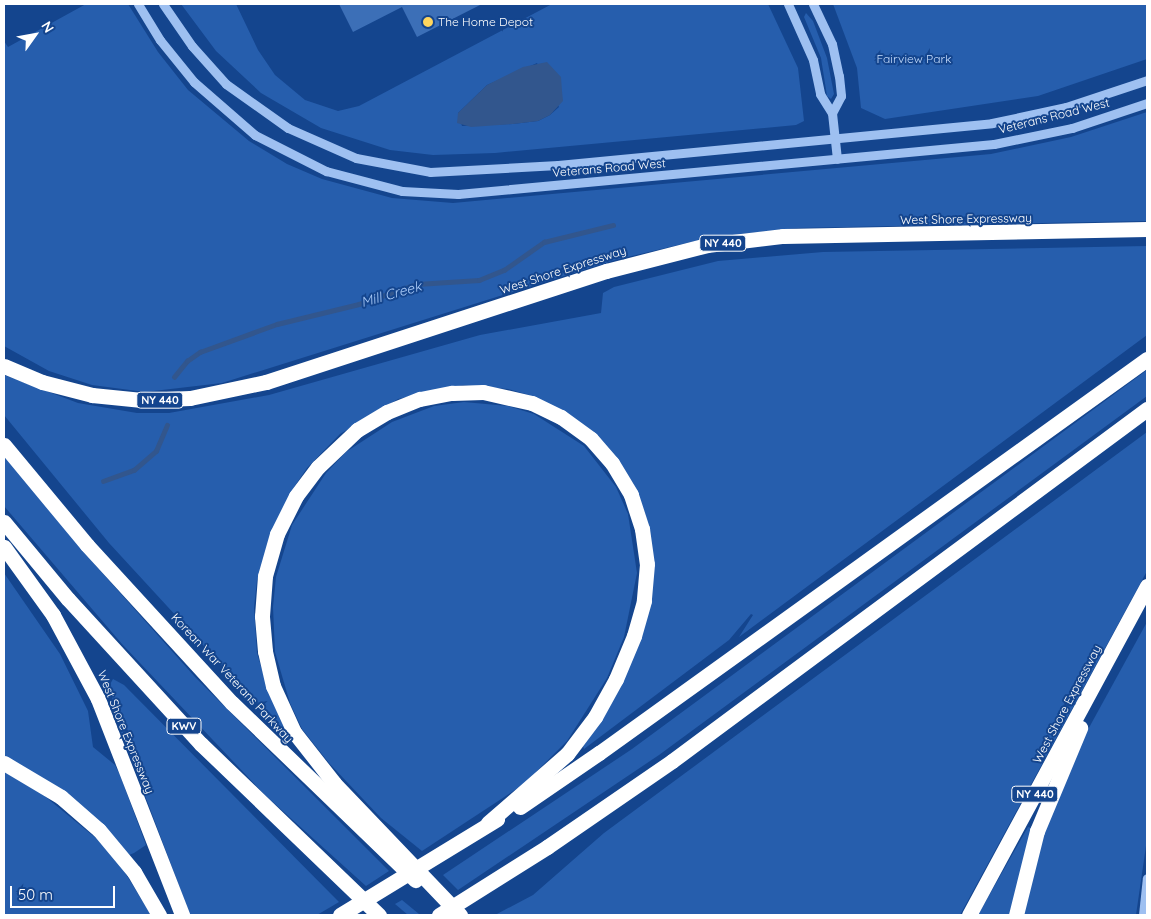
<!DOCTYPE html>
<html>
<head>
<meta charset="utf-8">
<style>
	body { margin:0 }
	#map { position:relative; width:1151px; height:919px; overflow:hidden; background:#14458e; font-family:Quicksand,sans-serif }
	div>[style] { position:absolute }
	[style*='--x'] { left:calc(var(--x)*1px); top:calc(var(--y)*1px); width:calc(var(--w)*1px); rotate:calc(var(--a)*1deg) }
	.green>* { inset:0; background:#265ead }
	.water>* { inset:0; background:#32568d }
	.stream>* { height:4.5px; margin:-2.25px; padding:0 2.25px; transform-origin:2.25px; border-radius:2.25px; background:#32568d }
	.building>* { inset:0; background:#3c6fb7 }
	.minor>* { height:9px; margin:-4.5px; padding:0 4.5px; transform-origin:4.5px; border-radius:4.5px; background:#9ec0f1 }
	.highway>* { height:15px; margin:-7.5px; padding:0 7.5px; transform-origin:7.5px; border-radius:7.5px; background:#fff }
	.dots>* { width:14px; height:14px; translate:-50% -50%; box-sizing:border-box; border:2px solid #14458e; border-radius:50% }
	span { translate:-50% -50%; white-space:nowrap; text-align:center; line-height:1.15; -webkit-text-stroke:4px #14458e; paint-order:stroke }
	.shield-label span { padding:1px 4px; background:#14458e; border:1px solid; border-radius:4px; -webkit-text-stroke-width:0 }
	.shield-label { font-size:11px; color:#fff; font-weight:700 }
	.poi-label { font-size:12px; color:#fff }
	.left { translate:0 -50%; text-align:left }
	.park-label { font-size:12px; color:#c5dcfc }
	.street-label { font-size:12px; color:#fff }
	.water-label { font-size:14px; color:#aacbf8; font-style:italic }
	.frame { position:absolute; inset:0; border:5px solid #fff; pointer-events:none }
	.north { position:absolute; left:10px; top:10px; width:50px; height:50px; -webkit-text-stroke:4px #14458e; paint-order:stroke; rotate:58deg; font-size:14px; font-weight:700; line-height:20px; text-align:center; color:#fff }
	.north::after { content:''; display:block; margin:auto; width:18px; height:22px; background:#fff; clip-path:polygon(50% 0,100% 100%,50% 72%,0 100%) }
	.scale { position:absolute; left:10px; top:886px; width:105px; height:22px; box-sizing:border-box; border:2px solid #fff; border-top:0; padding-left:6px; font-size:15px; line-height:18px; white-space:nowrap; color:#fff; -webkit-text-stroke:4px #14458e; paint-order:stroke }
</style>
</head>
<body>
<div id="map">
	<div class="green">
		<div style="clip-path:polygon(86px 4px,128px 4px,158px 52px,188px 90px,249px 141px,287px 164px,322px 179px,392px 198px,453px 203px,991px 154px,1071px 137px,1147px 112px,1147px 221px,797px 228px,712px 237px,615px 260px,222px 383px,145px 392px,92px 385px,49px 371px,4px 346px,4px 41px,8px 47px)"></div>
		<div style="clip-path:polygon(evenodd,181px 4px,236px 4px,258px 50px,275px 75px,305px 100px,338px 111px,359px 106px,552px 4px,768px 4px,798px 68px,804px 121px,796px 125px,495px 153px,433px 155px,390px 150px,321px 128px,261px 93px,216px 51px,181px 4px,537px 63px,559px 107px,550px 115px,538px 121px,513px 124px,462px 126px,458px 113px,487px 85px,537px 63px)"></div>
		<div style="clip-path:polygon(833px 4px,1147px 4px,1147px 59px,1038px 96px,885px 119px,861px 108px,857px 68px)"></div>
		<div style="clip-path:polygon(806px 13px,813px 21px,827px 58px,834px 94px,831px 99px,827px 96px,821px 58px,804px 17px)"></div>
		<div style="clip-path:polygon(1147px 246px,1147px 335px,739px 637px,753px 615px,751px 614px,729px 640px,584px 749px,583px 746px,615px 696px,651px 540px,645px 513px,633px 483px,614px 456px,529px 395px,508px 389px,463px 385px,398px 399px,340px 434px,307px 468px,294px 487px,257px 580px,254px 608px,257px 653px,270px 696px,285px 730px,283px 732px,109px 543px,4px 415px,4px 375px,78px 403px,137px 413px,169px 413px,269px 395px,480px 335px,601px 313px,603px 293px,614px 287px,718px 261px,823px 252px)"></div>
		<div style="clip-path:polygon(1147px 370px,1147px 396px,659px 755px,458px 890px,443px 875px,632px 749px)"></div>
		<div style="clip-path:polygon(464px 402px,508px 406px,534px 414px,584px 446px,616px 487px,628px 514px,637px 573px,624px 637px,607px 678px,567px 741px,524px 784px,422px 851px,381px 818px,329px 763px,302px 729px,290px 703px,275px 652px,273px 607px,276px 577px,292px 525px,326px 473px,346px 452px,392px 422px,434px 406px)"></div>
		<div style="clip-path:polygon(1147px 432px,1147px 571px,960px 915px,495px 915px,533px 895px,604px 833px)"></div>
		<div style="clip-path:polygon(4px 455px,97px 567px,195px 677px,389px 871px,366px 886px,265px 795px,122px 644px,4px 506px)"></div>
		<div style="clip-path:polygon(4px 573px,60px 654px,88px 711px,93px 747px,115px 765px,120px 775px,146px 845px,134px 853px,129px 855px,4px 757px)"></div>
		<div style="clip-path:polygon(1147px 622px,1147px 839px,1136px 915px,1022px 915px,1039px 846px,1085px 735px)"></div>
		<div style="clip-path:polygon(113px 679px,124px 685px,339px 902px,317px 915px,190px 915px,120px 729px,109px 686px)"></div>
		<div style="clip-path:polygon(4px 771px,36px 789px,97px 839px,121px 866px,151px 915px,4px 915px)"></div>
		<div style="clip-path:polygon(1028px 827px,1032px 828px,1010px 915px,978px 915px)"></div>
		<div style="clip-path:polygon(402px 900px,419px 914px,408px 915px,395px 904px)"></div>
	</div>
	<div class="water">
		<div style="clip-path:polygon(547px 62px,561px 77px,562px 91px,563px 101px,550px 115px,538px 121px,513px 124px,471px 127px,457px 123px,458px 113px,487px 85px,523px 67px)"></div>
	</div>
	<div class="stream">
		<div style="--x:174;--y:377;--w:21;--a:-51"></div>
		<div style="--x:187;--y:361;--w:16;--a:-35"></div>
		<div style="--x:200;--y:352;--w:82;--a:-20"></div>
		<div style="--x:277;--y:324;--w:84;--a:-13.7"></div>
		<div style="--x:359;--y:304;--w:61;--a:-19"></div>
		<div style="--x:417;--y:284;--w:62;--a:-3.7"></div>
		<div style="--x:479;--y:280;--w:27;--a:-22"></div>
		<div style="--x:504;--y:270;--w:49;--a:-35"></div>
		<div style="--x:544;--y:242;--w:71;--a:-13.8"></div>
		<div style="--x:103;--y:481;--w:33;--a:-20"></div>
		<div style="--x:134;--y:470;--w:29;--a:-41"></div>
		<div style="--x:156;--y:451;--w:28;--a:-67"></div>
	</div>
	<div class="building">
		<div style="clip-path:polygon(339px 4px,482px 4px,417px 37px,402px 7px,353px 32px)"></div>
	</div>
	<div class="minor">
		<div style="--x:138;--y:4;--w:42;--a:58.6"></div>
		<div style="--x:160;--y:40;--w:54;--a:51"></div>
		<div style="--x:194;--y:82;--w:81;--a:41"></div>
		<div style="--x:255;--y:135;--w:80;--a:26.9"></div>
		<div style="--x:326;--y:171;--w:79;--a:14.7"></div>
		<div style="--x:402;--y:191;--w:56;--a:3.1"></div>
		<div style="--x:458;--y:194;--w:538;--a:-5.33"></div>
		<div style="--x:994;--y:144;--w:80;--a:-11.6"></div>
		<div style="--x:1072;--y:128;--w:79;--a:-18.4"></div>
		<div style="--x:163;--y:4;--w:51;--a:55.4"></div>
		<div style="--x:192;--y:46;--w:51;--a:48.2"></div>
		<div style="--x:226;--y:84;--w:76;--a:35.4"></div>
		<div style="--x:288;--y:128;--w:74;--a:23.8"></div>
		<div style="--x:356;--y:158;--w:75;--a:10.7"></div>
		<div style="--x:430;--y:172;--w:128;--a:-3.1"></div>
		<div style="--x:558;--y:165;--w:436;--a:-5.5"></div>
		<div style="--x:992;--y:123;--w:76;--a:-12.2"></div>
		<div style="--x:1066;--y:107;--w:85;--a:-18.4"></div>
		<div style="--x:788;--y:4;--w:61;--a:65.9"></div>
		<div style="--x:813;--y:60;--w:35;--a:78"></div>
		<div style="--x:820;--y:94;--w:22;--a:58"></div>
		<div style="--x:832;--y:113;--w:46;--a:83.8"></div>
		<div style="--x:813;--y:4;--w:44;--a:64.6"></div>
		<div style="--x:832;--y:44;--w:33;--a:78"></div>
		<div style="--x:839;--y:76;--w:20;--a:84"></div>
		<div style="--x:841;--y:96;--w:19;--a:118"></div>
		<div style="--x:1143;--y:915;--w:37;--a:-84"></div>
	</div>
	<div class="highway">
		<div style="--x:4;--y:366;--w:41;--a:22.8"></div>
		<div style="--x:42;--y:382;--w:52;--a:14.6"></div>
		<div style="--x:92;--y:395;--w:50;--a:5.7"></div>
		<div style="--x:142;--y:400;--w:48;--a:-2.4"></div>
		<div style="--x:190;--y:398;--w:78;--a:-11.9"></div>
		<div style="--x:266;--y:382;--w:358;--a:-18.1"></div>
		<div style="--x:606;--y:271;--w:104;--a:-14.4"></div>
		<div style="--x:707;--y:245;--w:77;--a:-6.8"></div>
		<div style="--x:783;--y:236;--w:364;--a:-1.1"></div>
		<div style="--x:4;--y:445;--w:130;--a:50.3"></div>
		<div style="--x:87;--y:545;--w:214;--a:47.5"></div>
		<div style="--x:232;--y:703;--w:255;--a:44"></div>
		<div style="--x:4;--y:522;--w:100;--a:50.3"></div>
		<div style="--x:68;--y:599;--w:197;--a:47.5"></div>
		<div style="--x:201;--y:744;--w:247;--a:43.9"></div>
		<div style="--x:4;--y:547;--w:84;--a:54.2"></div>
		<div style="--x:53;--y:615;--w:95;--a:61.8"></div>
		<div style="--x:98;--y:699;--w:232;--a:68.7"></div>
		<div style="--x:4;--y:763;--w:66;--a:30.8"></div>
		<div style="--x:61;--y:797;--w:50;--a:41"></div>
		<div style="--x:99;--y:830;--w:55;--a:50.2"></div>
		<div style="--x:134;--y:872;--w:50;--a:59.8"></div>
		<div style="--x:520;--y:807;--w:96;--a:-34.4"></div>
		<div style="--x:599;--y:753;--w:675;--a:-35.72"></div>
		<div style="--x:340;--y:915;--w:184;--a:-31.4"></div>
		<div style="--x:439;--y:915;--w:128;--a:-32.2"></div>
		<div style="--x:547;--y:847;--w:152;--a:-34.5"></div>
		<div style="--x:672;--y:761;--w:591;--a:-36.54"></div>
		<div style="--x:460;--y:915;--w:182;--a:-133.7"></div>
		<div style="--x:334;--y:783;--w:65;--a:-128.1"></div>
		<div style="--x:294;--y:732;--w:51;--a:-114.5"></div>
		<div style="--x:273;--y:686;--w:36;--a:-103"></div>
		<div style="--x:265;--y:651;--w:35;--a:-95"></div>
		<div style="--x:262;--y:616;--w:40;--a:-85.7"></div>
		<div style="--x:265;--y:576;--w:44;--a:-74.1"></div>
		<div style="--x:277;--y:534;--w:42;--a:-63.4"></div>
		<div style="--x:296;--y:496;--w:36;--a:-53"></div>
		<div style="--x:318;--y:467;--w:54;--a:-43.5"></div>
		<div style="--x:357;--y:430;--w:35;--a:-31"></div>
		<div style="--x:387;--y:412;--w:35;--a:-22"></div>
		<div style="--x:420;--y:399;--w:33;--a:-11"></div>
		<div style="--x:452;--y:393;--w:31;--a:-2"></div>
		<div style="--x:483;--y:392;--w:50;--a:12.7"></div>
		<div style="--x:532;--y:403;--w:32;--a:26"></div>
		<div style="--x:561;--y:417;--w:37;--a:36"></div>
		<div style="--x:591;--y:439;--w:32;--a:49"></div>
		<div style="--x:612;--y:463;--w:37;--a:59"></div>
		<div style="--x:631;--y:495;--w:36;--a:72"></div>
		<div style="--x:642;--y:529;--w:35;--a:82"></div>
		<div style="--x:647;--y:564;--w:37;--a:95"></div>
		<div style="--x:644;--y:601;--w:36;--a:106"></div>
		<div style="--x:634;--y:636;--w:47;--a:112.7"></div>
		<div style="--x:616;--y:679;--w:43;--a:118.9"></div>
		<div style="--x:595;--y:717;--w:46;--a:127.1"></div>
		<div style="--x:567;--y:754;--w:105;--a:138.9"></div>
		<div style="--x:969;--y:915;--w:374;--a:-61.6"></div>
		<div style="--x:1016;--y:915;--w:87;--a:-76"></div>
		<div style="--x:1037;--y:831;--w:112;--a:-67.3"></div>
	</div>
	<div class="dots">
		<div style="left:428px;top:22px;background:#ffd65e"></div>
	</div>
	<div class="shield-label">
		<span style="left:723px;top:243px">NY 440</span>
		<span style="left:160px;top:400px">NY 440</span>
		<span style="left:184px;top:726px">KWV</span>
		<span style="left:1035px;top:794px">NY 440</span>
	</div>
	<div class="poi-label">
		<span class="left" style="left:438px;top:22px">The Home Depot</span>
	</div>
	<div class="park-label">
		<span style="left:914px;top:59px">Fairview Park</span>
	</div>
	<div class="street-label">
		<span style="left:1054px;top:116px;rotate:-14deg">Veterans Road West</span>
		<span style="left:609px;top:168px;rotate:-5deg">Veterans Road West</span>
		<span style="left:966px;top:219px;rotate:-1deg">West Shore Expressway</span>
		<span style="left:563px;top:270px;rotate:-18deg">West Shore Expressway</span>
		<span style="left:232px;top:678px;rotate:47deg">Korean War Veterans Parkway</span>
		<span style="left:1067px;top:704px;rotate:-62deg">West Shore Expressway</span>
		<span style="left:126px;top:732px;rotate:68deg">West Shore Expressway</span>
	</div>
	<div class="water-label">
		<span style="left:391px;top:294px;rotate:-16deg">Mill Creek</span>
	</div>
	<div class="frame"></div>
	<div class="north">N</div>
	<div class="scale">50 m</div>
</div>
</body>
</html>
